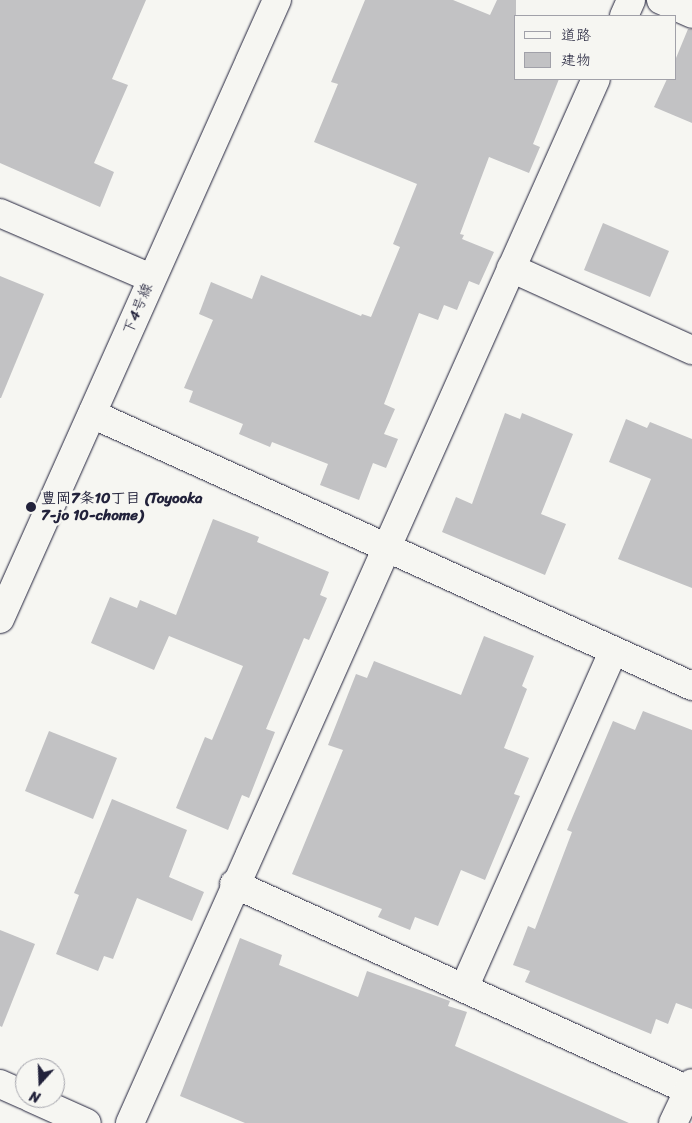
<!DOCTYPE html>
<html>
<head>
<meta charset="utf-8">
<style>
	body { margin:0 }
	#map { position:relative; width:692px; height:1123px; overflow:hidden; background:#f6f6f2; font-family:Sriracha,"Klee One",sans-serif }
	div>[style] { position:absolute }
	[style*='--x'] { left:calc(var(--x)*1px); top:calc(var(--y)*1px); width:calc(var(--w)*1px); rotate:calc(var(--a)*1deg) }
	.building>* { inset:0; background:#c2c2c4 }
	.roads { filter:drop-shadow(0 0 1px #22223b) drop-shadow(0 0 1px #22223b) }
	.minor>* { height:28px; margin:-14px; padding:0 14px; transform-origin:14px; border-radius:14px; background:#f6f6f2 }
	.tertiary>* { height:28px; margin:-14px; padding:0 14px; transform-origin:14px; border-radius:14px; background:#f6f6f2 }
	.dots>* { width:14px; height:14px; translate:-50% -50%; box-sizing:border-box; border:2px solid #f6f6f2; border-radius:50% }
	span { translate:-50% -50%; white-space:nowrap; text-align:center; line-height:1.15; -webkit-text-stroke:5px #f6f6f2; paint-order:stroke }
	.street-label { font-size:15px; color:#22223b }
	.poi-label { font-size:15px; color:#22223b; font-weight:700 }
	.left { translate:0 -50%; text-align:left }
	.legend { position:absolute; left:514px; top:15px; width:162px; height:65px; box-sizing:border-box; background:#f6f6f2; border:1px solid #a1a1a9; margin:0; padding:6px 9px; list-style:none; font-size:15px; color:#22223b }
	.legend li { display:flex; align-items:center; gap:10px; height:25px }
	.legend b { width:25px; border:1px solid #a1a1a9 }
	.north { position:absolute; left:15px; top:1058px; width:50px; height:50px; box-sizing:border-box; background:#f6f6f2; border:1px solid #a1a1a9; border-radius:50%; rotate:200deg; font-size:14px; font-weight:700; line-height:20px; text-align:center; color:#22223b }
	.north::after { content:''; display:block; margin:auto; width:18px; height:22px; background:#22223b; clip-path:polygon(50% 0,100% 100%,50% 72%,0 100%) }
</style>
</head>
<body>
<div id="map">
	<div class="building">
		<div style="clip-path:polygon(0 0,146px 0,112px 79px,128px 85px,94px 163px,114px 172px,100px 207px,0 163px)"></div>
		<div style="clip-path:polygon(365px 0,453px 0,490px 15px,497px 0,516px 0,516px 79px,559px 79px,533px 144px,540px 147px,529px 173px,489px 157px,460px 234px,464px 235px,462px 239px,494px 252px,479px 285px,469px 281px,457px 310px,444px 305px,438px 320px,419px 313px,384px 404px,395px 409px,384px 434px,398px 439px,386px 468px,373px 463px,359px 500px,320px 485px,328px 464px,272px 442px,270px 447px,239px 434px,243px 424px,189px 402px,193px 391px,184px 388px,213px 320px,199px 314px,211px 282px,252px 299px,261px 275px,361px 316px,362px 314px,371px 317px,400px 247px,393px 244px,417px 184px,314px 142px,338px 84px,331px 82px)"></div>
		<div style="clip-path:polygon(688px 29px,692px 29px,692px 123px,654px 107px,667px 79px,676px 79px,676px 58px)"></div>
		<div style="clip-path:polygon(603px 223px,669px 251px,650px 297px,584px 270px)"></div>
		<div style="clip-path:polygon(0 276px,44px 294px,1px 398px,0 398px)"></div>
		<div style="clip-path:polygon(505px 413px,520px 419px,522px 413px,573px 434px,541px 514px,566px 524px,545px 575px,442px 532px,456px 497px,472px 504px)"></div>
		<div style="clip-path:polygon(626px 419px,647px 428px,650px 422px,692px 439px,692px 588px,618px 559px,651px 479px,609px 462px)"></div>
		<div style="clip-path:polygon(213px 519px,259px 537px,257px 542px,329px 572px,320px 595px,327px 598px,309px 640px,304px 638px,266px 729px,275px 732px,249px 798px,242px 795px,228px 830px,176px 808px,205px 737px,212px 740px,243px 666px,169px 636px,154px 670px,91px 643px,110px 597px,137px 608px,140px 600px,176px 615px)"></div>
		<div style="clip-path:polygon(484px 636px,534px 656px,522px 686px,527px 689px,504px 748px,529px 758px,514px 794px,520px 796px,485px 880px,461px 870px,438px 926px,415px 917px,410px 930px,378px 917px,382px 909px,292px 874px,343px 750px,328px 745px,356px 674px,367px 678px,374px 661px,461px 695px)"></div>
		<div style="clip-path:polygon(643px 711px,692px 730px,692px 1009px,676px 1003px,668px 1024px,656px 1019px,651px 1034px,525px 982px,530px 971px,513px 965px,528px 926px,535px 929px,572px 832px,567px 830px,613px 721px,635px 730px)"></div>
		<div style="clip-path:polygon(49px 731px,117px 758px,93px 819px,25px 791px)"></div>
		<div style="clip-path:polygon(112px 799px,187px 830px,169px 877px,204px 892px,192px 921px,137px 898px,113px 959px,104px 956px,98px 971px,56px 954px,79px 895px,74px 893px)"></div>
		<div style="clip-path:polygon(0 930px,35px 944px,2px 1027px,0 1026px)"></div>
		<div style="clip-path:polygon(240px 938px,282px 955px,279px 965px,358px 997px,367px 971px,450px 1001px,448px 1006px,467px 1012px,455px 1046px,629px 1123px,245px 1123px,180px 1096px)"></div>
	</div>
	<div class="roads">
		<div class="minor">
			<div style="--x:661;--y:0;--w:34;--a:24"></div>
			<div style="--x:624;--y:16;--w:17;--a:-66"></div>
			<div style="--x:0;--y:213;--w:164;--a:23.3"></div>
			<div style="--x:511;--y:268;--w:199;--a:24.4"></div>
			<div style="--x:92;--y:414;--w:659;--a:24.39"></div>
			<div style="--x:234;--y:884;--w:499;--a:24.4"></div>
			<div style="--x:464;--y:988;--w:368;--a:-66.1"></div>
			<div style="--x:130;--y:1123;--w:1143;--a:-65.95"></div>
			<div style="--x:673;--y:1123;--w:44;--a:-64.6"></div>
		</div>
		<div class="tertiary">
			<div style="--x:0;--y:619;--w:678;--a:-65.89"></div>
			<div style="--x:0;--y:1084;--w:27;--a:24"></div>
			<div style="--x:31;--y:1098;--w:61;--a:24.1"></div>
		</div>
	</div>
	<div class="dots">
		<div style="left:31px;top:507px;background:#22223b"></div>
	</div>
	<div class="street-label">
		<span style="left:138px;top:309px;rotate:-67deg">下4号線</span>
	</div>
	<div class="poi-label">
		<span class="left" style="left:41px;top:507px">豊岡7条10丁目 (Toyooka<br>7-jo 10-chome)</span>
	</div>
	<ul class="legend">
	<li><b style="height:6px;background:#f6f6f2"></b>道路</li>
	<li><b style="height:14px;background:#c2c2c4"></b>建物</li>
	</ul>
	<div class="north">N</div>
</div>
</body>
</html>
